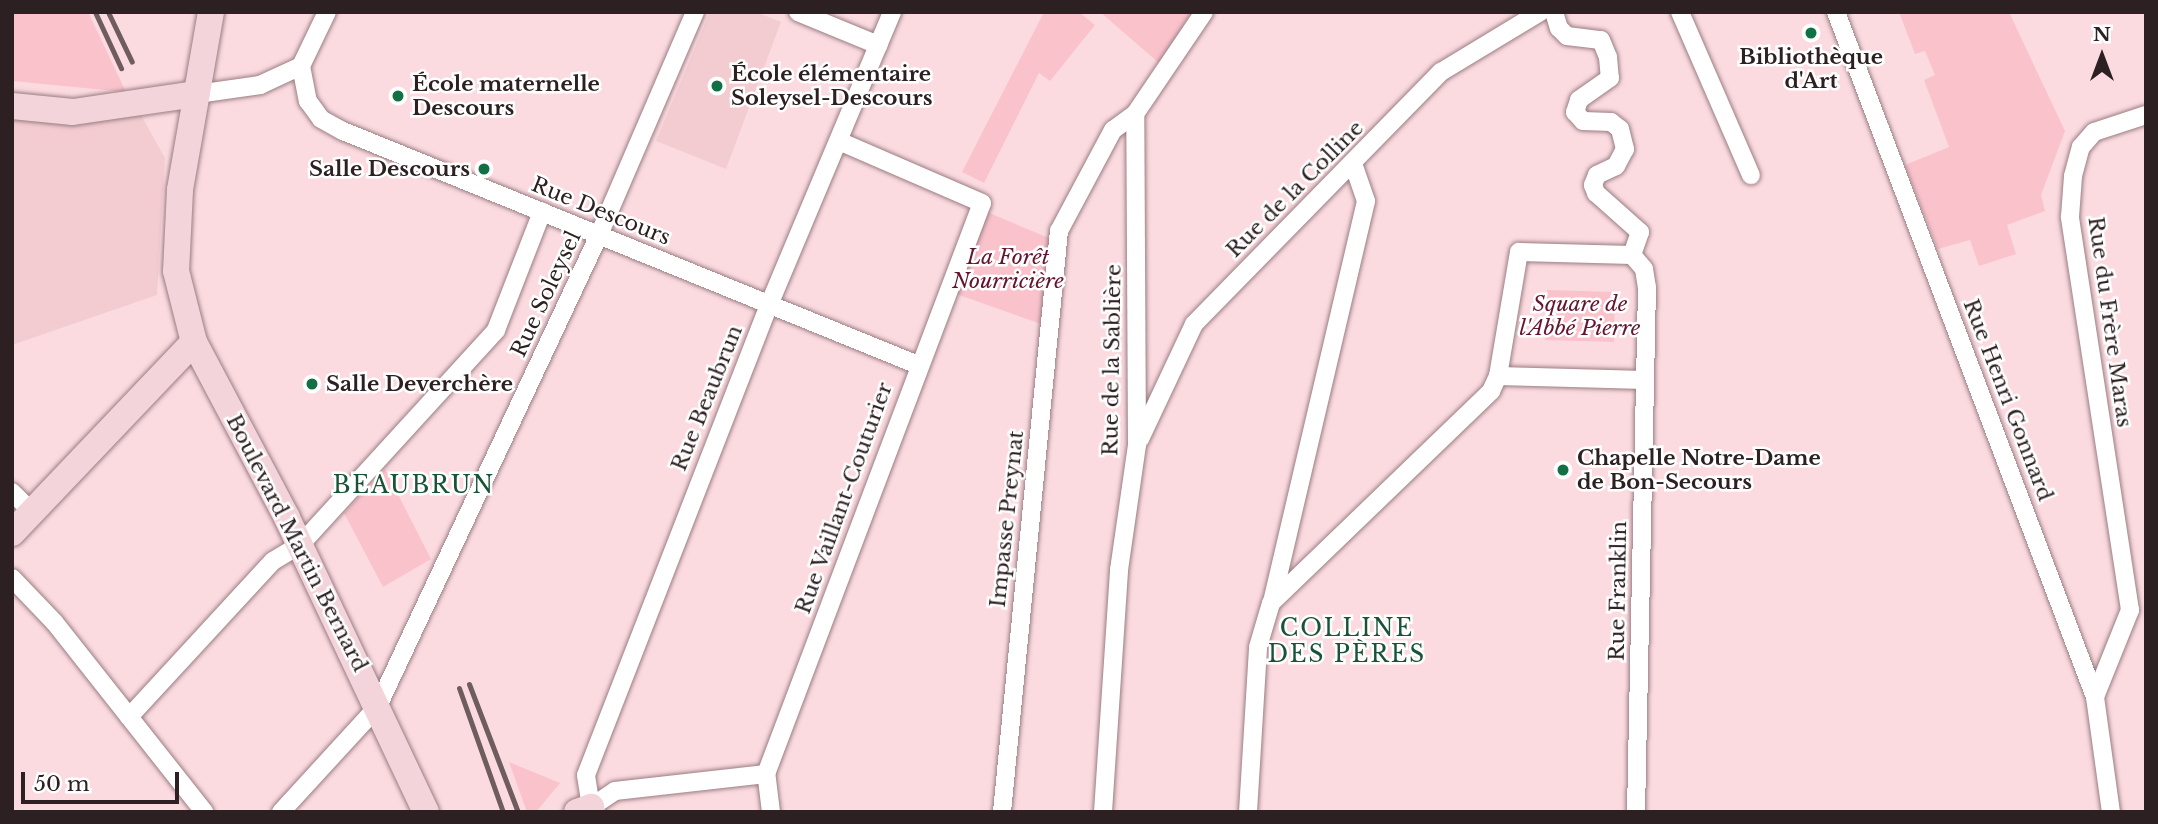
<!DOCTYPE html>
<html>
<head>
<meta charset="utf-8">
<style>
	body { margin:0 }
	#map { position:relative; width:2158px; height:824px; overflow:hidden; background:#fbdbe0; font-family:"Libre Baskerville",serif }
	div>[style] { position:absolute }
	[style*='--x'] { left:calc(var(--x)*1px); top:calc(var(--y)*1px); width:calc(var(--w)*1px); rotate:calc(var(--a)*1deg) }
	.built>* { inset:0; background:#f3ccd1 }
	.green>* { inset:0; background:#fac3cc }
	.roads { filter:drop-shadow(0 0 2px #9a7d82) drop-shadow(0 0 2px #9a7d82) }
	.street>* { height:18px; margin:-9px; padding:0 9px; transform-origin:9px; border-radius:9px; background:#fff }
	.secondary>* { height:26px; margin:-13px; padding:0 13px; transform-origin:13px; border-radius:13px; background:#f3d4db }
	.rail>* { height:5px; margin:-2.5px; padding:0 2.5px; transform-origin:2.5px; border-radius:2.5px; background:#6e5c5f }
	.dots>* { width:19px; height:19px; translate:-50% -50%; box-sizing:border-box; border:4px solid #fff; border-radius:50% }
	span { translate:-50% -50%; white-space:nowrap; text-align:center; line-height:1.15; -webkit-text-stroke:5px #fff; paint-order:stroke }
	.poi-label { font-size:21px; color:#2c2022; font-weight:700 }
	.left { translate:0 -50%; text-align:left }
	.right { translate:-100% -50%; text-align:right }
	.street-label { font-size:21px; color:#2c2022 }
	.park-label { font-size:21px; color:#64142d; font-style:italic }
	.neighbourhood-label { font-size:23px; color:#175335; letter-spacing:2px }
	.frame { position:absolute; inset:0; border:14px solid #2c2022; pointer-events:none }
	.north { position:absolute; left:2067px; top:21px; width:70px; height:70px; -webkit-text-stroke:5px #fff; paint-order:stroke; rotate:0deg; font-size:19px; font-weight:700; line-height:28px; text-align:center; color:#2c2022 }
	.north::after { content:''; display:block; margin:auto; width:24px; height:32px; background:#2c2022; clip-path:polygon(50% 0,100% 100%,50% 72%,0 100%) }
	.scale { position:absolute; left:21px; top:772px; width:158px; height:32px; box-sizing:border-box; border:4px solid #2c2022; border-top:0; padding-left:9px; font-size:21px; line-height:24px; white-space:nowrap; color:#2c2022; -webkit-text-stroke:5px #fff; paint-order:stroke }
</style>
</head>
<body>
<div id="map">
	<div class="built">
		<div style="clip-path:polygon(710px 12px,756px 12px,781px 22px,726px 169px,656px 141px)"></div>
		<div style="clip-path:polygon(12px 107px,141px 115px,165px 158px,157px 295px,12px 345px)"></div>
	</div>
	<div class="green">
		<div style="clip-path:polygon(12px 12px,88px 12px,126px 92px,12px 81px)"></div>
		<div style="clip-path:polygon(1044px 12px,1079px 12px,1095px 25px,1050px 81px,1039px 73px,984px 183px,962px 172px)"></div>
		<div style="clip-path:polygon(1100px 12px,1192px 12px,1159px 63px)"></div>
		<div style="clip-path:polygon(1899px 12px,2009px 12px,2065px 131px,2041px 195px,2045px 211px,2007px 225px,2016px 254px,1979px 266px,1970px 240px,1938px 249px,1905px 165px,1949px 147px,1924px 80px,1935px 75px,1925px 51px,1915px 54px)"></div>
		<div style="clip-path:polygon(987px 212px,1051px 239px,1044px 325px,956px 294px)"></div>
		<div style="clip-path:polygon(1547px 290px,1615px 292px,1614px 342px,1545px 340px)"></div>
		<div style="clip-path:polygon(385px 469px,431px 559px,383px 587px,344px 513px)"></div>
		<div style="clip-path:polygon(509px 762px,560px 783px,536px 812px,527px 812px)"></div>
	</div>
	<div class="roads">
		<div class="street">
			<div style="--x:798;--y:12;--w:87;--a:22.4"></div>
			<div style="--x:1554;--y:12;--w:17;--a:73"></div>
			<div style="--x:1559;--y:28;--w:11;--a:45"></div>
			<div style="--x:1567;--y:36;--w:34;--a:7"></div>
			<div style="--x:1601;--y:40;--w:18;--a:68"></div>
			<div style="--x:1608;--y:57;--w:21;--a:85"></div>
			<div style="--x:1610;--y:78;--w:38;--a:145"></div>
			<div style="--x:1579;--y:100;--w:13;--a:108"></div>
			<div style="--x:1575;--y:112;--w:12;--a:48"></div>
			<div style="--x:1583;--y:121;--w:28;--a:2"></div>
			<div style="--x:1611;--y:122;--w:11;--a:38"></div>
			<div style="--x:1620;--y:129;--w:21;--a:76"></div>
			<div style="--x:1625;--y:149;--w:19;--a:118"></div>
			<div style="--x:1616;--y:166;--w:21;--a:155"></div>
			<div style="--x:1597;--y:175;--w:11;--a:112"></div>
			<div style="--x:1593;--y:185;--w:9;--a:69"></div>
			<div style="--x:1596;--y:193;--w:59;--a:41.6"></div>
			<div style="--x:1640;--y:232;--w:24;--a:109"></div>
			<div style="--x:1680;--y:12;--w:178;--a:66.5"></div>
			<div style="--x:1836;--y:12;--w:732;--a:69.29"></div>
			<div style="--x:2095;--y:697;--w:116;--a:82.1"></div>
			<div style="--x:301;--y:66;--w:36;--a:79"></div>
			<div style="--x:308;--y:101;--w:22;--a:54"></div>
			<div style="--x:321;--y:119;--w:25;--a:29"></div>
			<div style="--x:343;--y:131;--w:621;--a:22.14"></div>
			<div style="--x:197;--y:94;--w:64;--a:-8.1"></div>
			<div style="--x:260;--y:85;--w:45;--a:-24.9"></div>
			<div style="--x:301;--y:66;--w:60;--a:-64.3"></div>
			<div style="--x:1498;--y:376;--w:147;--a:1.6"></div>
			<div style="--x:1140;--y:439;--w:127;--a:-64.8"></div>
			<div style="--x:1194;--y:324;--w:353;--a:-45.6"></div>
			<div style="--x:1441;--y:72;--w:116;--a:-31.2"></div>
			<div style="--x:12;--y:492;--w:28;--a:45"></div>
			<div style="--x:12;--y:578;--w:62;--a:46.3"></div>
			<div style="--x:55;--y:623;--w:241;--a:51.7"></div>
			<div style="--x:1272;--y:602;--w:412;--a:-76.8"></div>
			<div style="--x:1366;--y:201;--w:39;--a:-109"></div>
			<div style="--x:2095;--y:697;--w:94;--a:-68.1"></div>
			<div style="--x:2130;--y:610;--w:398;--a:-98.7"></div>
			<div style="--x:2070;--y:217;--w:41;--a:-85.8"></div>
			<div style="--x:2073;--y:176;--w:30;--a:-75"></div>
			<div style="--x:2081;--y:147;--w:20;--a:-49"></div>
			<div style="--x:2094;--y:132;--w:55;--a:-18.1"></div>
			<div style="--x:129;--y:717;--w:212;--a:-47.3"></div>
			<div style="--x:273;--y:561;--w:31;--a:-31"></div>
			<div style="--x:300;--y:545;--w:291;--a:-47.6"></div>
			<div style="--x:496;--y:330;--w:127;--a:-68.7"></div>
			<div style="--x:766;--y:774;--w:152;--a:173.6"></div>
			<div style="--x:615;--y:791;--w:29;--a:146"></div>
			<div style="--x:591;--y:807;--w:32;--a:-99"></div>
			<div style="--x:586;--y:775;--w:504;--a:-68.73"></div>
			<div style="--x:769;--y:305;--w:318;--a:-67.2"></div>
			<div style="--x:281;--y:812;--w:144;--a:-47.5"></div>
			<div style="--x:378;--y:706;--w:520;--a:-64.86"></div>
			<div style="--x:599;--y:235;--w:243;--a:-66.7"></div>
			<div style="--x:771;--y:812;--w:38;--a:-97"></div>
			<div style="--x:766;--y:774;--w:610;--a:-69.28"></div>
			<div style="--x:982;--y:203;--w:156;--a:-156.6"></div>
			<div style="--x:1002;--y:812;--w:584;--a:-84.4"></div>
			<div style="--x:1059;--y:231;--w:115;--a:-61.9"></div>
			<div style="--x:1113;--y:130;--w:27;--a:-36"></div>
			<div style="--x:1135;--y:114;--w:123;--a:-55.9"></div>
			<div style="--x:1103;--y:812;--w:243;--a:-86.2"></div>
			<div style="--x:1119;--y:570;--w:126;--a:-81.8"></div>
			<div style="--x:1137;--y:445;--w:331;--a:-90.3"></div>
			<div style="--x:1248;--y:812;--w:165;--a:-86.5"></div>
			<div style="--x:1258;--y:647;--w:46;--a:-73.5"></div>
			<div style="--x:1271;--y:603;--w:306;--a:-43.9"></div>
			<div style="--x:1491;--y:391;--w:17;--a:-65"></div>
			<div style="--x:1498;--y:376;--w:126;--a:-80.4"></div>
			<div style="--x:1519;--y:252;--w:113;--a:1.5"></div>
			<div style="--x:1632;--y:255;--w:18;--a:49"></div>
			<div style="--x:1644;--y:269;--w:18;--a:81"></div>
			<div style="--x:1647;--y:287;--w:525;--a:91.2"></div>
		</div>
		<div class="secondary">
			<div style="--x:211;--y:12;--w:181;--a:99.9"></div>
			<div style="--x:180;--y:190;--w:81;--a:92.8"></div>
			<div style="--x:176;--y:271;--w:73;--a:75.8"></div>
			<div style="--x:194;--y:342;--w:199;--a:62.1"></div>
			<div style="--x:287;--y:518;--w:325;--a:64.7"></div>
			<div style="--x:12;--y:106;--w:61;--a:5.6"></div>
			<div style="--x:73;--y:112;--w:125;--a:-8.3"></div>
			<div style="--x:12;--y:533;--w:264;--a:-46.4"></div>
			<div style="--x:577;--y:812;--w:15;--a:-20"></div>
			<div style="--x:591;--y:807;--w:5;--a:79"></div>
		</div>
	</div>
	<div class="rail">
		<div style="--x:95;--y:12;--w:62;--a:65.1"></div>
		<div style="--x:108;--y:12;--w:55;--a:64.4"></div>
		<div style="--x:469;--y:684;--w:137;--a:69.1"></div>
		<div style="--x:459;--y:688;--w:132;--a:70.5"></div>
	</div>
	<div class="dots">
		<div style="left:1811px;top:33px;background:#127045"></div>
		<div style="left:717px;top:86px;background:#127045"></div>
		<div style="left:398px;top:96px;background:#127045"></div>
		<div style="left:484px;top:169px;background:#127045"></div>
		<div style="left:312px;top:384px;background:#127045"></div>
		<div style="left:1563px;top:470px;background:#127045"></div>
	</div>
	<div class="poi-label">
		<span style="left:1811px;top:69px">Bibliothèque<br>d'Art</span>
		<span class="left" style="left:731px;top:86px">École élémentaire<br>Soleysel-Descours</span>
		<span class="left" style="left:412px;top:96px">École maternelle<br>Descours</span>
		<span class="right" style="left:470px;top:169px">Salle Descours</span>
		<span class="left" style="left:326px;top:384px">Salle Deverchère</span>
		<span class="left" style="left:1577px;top:470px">Chapelle Notre-Dame<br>de Bon-Secours</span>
	</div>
	<div class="street-label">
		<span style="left:1295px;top:189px;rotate:-45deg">Rue de la Colline</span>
		<span style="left:601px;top:211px;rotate:22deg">Rue Descours</span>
		<span style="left:546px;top:294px;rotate:-65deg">Rue Soleysel</span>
		<span style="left:2110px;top:322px;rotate:82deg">Rue du Frère Maras</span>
		<span style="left:1112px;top:360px;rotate:-89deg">Rue de la Sablière</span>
		<span style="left:707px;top:398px;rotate:-68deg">Rue Beaubrun</span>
		<span style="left:2008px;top:400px;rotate:69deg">Rue Henri Gonnard</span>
		<span style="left:844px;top:498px;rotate:-70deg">Rue Vaillant-Couturier</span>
		<span style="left:1007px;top:519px;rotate:-84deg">Impasse Preynat</span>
		<span style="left:297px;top:543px;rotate:63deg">Boulevard Martin Bernard</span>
		<span style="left:1618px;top:591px;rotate:-89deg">Rue Franklin</span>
	</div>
	<div class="park-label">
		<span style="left:1008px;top:269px">La Forêt<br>Nourricière</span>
		<span style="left:1580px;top:316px">Square de<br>l'Abbé Pierre</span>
	</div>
	<div class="neighbourhood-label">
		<span style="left:414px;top:485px">BEAUBRUN</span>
		<span style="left:1347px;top:641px">COLLINE<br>DES PÈRES</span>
	</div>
	<div class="frame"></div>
	<div class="north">N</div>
	<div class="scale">50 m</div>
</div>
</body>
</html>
